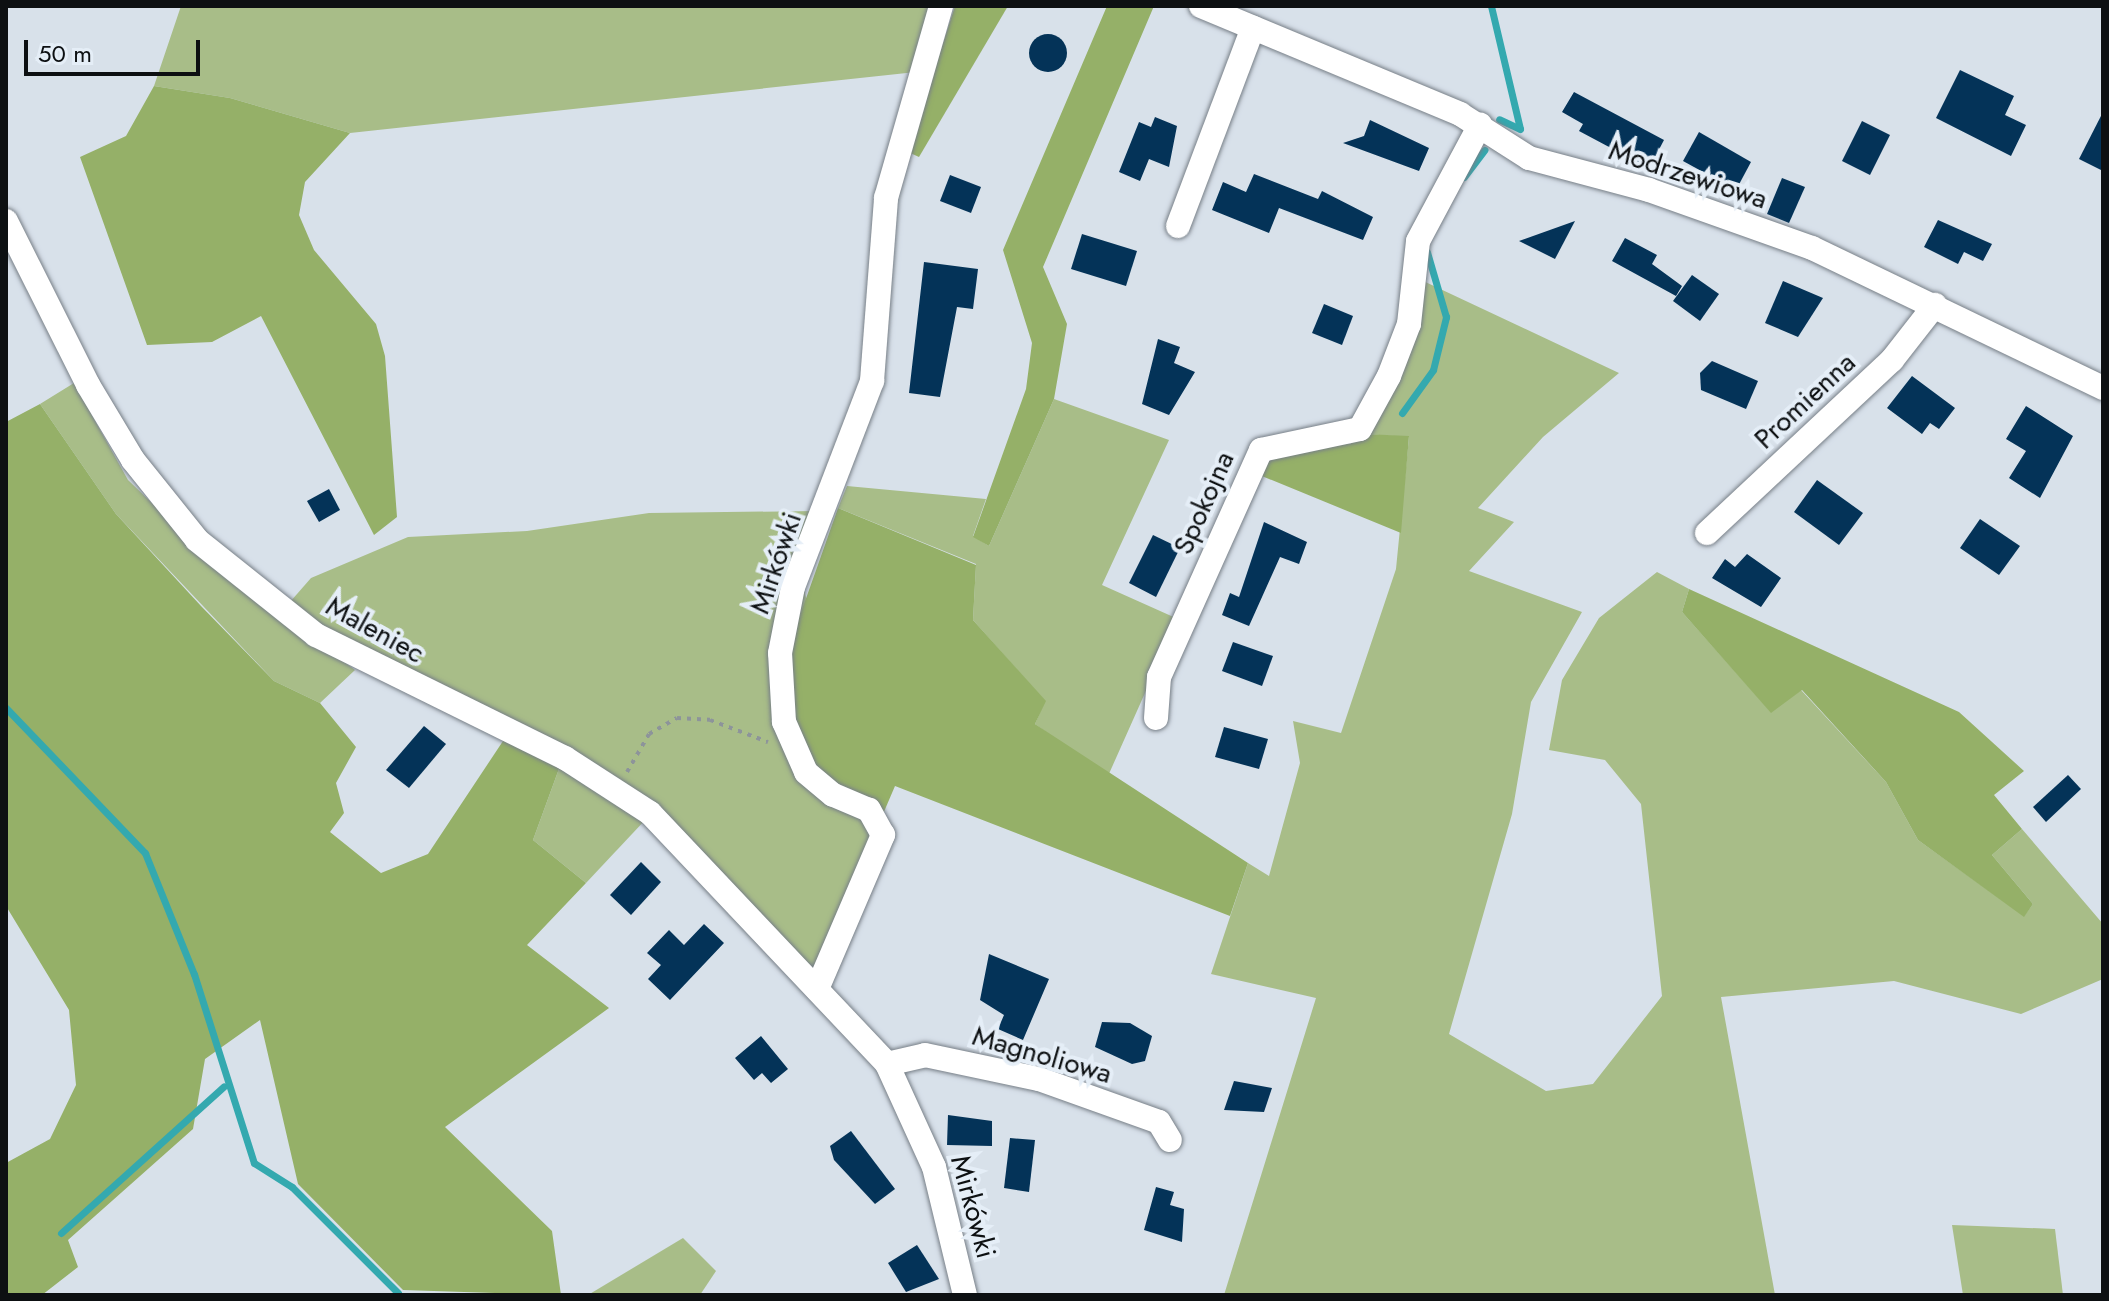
<!DOCTYPE html>
<html>
<head>
<meta charset="utf-8">
<style>
	body { margin:0 }
	#map { position:relative; width:2109px; height:1301px; overflow:hidden; background:#d8e1ea; font-family:Jost,sans-serif }
	div>[style] { position:absolute }
	[style*='--x'] { left:calc(var(--x)*1px); top:calc(var(--y)*1px); width:calc(var(--w)*1px); rotate:calc(var(--a)*1deg) }
	.green>* { inset:0; background:#a8bd88 }
	.forest>* { inset:0; background:#95b068 }
	.stream>* { height:7px; margin:-3.5px; padding:0 3.5px; transform-origin:3.5px; border-radius:3.5px; background:#34a9af }
	.building>* { inset:0; background:#043358 }
	.round { border-radius:50% }
	.path>* { height:4px; margin-top:-2px; transform-origin:0; background:repeating-linear-gradient(90deg,#8d949a 0 4px,transparent 0 10px) }
	.roads { filter:drop-shadow(0 0 2px #777f87) drop-shadow(0 0 2px #777f87) }
	.minor>* { height:24px; margin:-12px; padding:0 12px; transform-origin:12px; border-radius:12px; background:#fff }
	span { translate:-50% -50%; white-space:nowrap; text-align:center; line-height:1.15; -webkit-text-stroke:8px #e5eef7; paint-order:stroke }
	.street-label { font-size:28px; color:#0d1012 }
	.frame { position:absolute; inset:0; border:8px solid #0d1012; pointer-events:none }
	.scale { position:absolute; left:24px; top:40px; width:176px; height:36px; box-sizing:border-box; border:4px solid #0d1012; border-top:0; padding-left:10px; font-size:24px; line-height:28px; white-space:nowrap; color:#0d1012; -webkit-text-stroke:6px #e5eef7; paint-order:stroke }
</style>
</head>
<body>
<div id="map">
	<div class="green">
		<div style="clip-path:polygon(181px 6px,934px 6px,916px 72px,350px 133px,230px 98px,154px 86px)"></div>
		<div style="clip-path:polygon(1419px 279px,1619px 373px,1543px 437px,1478px 508px,1514px 522px,1469px 571px,1582px 612px,1531px 702px,1512px 814px,1449px 1034px,1546px 1091px,1593px 1084px,1662px 996px,1641px 804px,1605px 760px,1549px 750px,1562px 680px,1599px 618px,1657px 572px,1689px 589px,1682px 612px,1771px 712px,1801px 690px,1886px 782px,1918px 840px,2024px 916px,2033px 904px,1992px 855px,2022px 829px,2103px 924px,2103px 979px,2021px 1014px,1894px 981px,1721px 997px,1775px 1295px,1224px 1295px,1316px 998px,1211px 974px,1248px 863px,1269px 876px,1300px 763px,1293px 721px,1341px 733px,1396px 569px,1409px 437px,1365px 434px)"></div>
		<div style="clip-path:polygon(74px 383px,128px 480px,216px 565px,355px 670px,320px 703px,274px 681px,116px 514px,40px 404px)"></div>
		<div style="clip-path:polygon(1054px 399px,1169px 440px,1102px 585px,1178px 619px,1108px 776px,1035px 724px,1045px 701px,973px 620px,976px 564px,838px 508px,847px 486px,986px 499px,973px 536px,989px 546px)"></div>
		<div style="clip-path:polygon(816px 511px,795px 557px,872px 840px,815px 973px,665px 817px,334px 637px,290px 602px,311px 578px,408px 537px,527px 531px,649px 513px)"></div>
		<div style="clip-path:polygon(560px 766px,647px 818px,586px 883px,533px 840px)"></div>
		<div style="clip-path:polygon(1952px 1225px,2055px 1229px,2063px 1295px,1963px 1295px)"></div>
		<div style="clip-path:polygon(683px 1238px,716px 1271px,700px 1295px,588px 1295px)"></div>
	</div>
	<div class="forest">
		<div style="clip-path:polygon(955px 6px,1008px 6px,919px 157px,908px 152px)"></div>
		<div style="clip-path:polygon(1107px 6px,1154px 6px,1043px 267px,1067px 324px,1054px 399px,989px 546px,973px 537px,1026px 389px,1032px 343px,1003px 250px)"></div>
		<div style="clip-path:polygon(154px 86px,230px 98px,350px 133px,305px 182px,299px 215px,314px 250px,376px 324px,385px 356px,397px 517px,374px 535px,261px 316px,212px 342px,147px 345px,80px 157px,126px 136px)"></div>
		<div style="clip-path:polygon(40px 404px,116px 514px,201px 606px,274px 681px,320px 703px,356px 747px,336px 783px,344px 813px,330px 832px,381px 873px,428px 854px,505px 738px,560px 766px,533px 840px,586px 883px,527px 945px,609px 1008px,445px 1127px,552px 1231px,561px 1295px,403px 1290px,298px 1184px,260px 1020px,205px 1059px,193px 1129px,68px 1240px,78px 1267px,42px 1295px,6px 1295px,6px 1163px,50px 1139px,76px 1085px,69px 1010px,6px 906px,6px 422px)"></div>
		<div style="clip-path:polygon(1365px 434px,1409px 436px,1401px 533px,1257px 474px,1282px 446px,1350px 444px)"></div>
		<div style="clip-path:polygon(838px 508px,976px 565px,973px 620px,1046px 701px,1035px 724px,1248px 863px,1230px 916px,895px 786px,883px 814px,812px 768px,794px 721px,786px 655px)"></div>
		<div style="clip-path:polygon(1689px 589px,1959px 712px,2024px 771px,1994px 795px,2022px 829px,1992px 855px,2033px 904px,2024px 917px,1918px 840px,1886px 782px,1802px 690px,1771px 713px,1682px 612px)"></div>
	</div>
	<div class="stream">
		<div style="--x:1491;--y:6;--w:126;--a:76.7"></div>
		<div style="--x:1520;--y:129;--w:23;--a:-155"></div>
		<div style="--x:1464;--y:177;--w:34;--a:-53"></div>
		<div style="--x:1402;--y:413;--w:53;--a:-54.2"></div>
		<div style="--x:1433;--y:370;--w:55;--a:-76.2"></div>
		<div style="--x:1446;--y:317;--w:68;--a:-106.3"></div>
		<div style="--x:6;--y:708;--w:201;--a:46.2"></div>
		<div style="--x:145;--y:853;--w:131;--a:68"></div>
		<div style="--x:194;--y:974;--w:198;--a:72.4"></div>
		<div style="--x:254;--y:1163;--w:45;--a:32.3"></div>
		<div style="--x:292;--y:1187;--w:150;--a:45"></div>
		<div style="--x:61;--y:1233;--w:219;--a:-42"></div>
	</div>
	<div class="building">
		<div class="round" style="left:1029px;top:34px;width:38px;height:38px"></div>
		<div style="clip-path:polygon(1960px 70px,2014px 96px,2005px 115px,2026px 125px,2011px 156px,1936px 118px)"></div>
		<div style="clip-path:polygon(1574px 92px,1664px 140px,1653px 161px,1644px 156px,1641px 164px,1579px 131px,1583px 124px,1562px 112px)"></div>
		<div style="clip-path:polygon(2103px 112px,2103px 171px,2079px 159px)"></div>
		<div style="clip-path:polygon(1155px 117px,1177px 126px,1169px 167px,1149px 159px,1140px 181px,1119px 172px,1139px 122px,1151px 127px)"></div>
		<div style="clip-path:polygon(1370px 120px,1429px 148px,1419px 171px,1343px 143px,1364px 136px)"></div>
		<div style="clip-path:polygon(1862px 121px,1890px 135px,1870px 175px,1842px 161px)"></div>
		<div style="clip-path:polygon(1699px 132px,1751px 162px,1736px 190px,1683px 161px)"></div>
		<div style="clip-path:polygon(1254px 174px,1318px 199px,1322px 191px,1373px 217px,1363px 240px,1279px 208px,1269px 233px,1212px 210px,1223px 182px,1246px 192px)"></div>
		<div style="clip-path:polygon(950px 175px,981px 187px,971px 213px,940px 201px)"></div>
		<div style="clip-path:polygon(1782px 178px,1805px 187px,1789px 223px,1767px 214px)"></div>
		<div style="clip-path:polygon(1938px 220px,1992px 244px,1983px 261px,1964px 252px,1958px 264px,1924px 247px)"></div>
		<div style="clip-path:polygon(1575px 221px,1555px 259px,1519px 241px)"></div>
		<div style="clip-path:polygon(1082px 234px,1137px 251px,1126px 286px,1071px 269px)"></div>
		<div style="clip-path:polygon(1625px 238px,1657px 255px,1652px 264px,1682px 286px,1676px 296px,1612px 261px)"></div>
		<div style="clip-path:polygon(924px 262px,978px 269px,973px 309px,957px 307px,940px 397px,909px 393px)"></div>
		<div style="clip-path:polygon(1692px 275px,1719px 294px,1700px 321px,1673px 301px)"></div>
		<div style="clip-path:polygon(1783px 281px,1823px 298px,1798px 337px,1765px 323px)"></div>
		<div style="clip-path:polygon(1324px 304px,1353px 316px,1342px 345px,1312px 333px)"></div>
		<div style="clip-path:polygon(1158px 339px,1180px 347px,1174px 363px,1195px 372px,1169px 415px,1142px 404px)"></div>
		<div style="clip-path:polygon(1712px 361px,1758px 381px,1746px 409px,1701px 390px,1700px 373px)"></div>
		<div style="clip-path:polygon(1912px 376px,1955px 408px,1939px 429px,1930px 423px,1922px 434px,1887px 408px)"></div>
		<div style="clip-path:polygon(2026px 406px,2073px 436px,2040px 498px,2009px 478px,2026px 451px,2006px 439px)"></div>
		<div style="clip-path:polygon(1817px 480px,1863px 513px,1839px 545px,1794px 512px)"></div>
		<div style="clip-path:polygon(329px 489px,340px 510px,319px 522px,307px 501px)"></div>
		<div style="clip-path:polygon(1980px 519px,2020px 546px,1999px 575px,1960px 548px)"></div>
		<div style="clip-path:polygon(1264px 522px,1307px 542px,1299px 564px,1280px 557px,1249px 626px,1222px 615px,1230px 593px,1239px 597px)"></div>
		<div style="clip-path:polygon(1153px 535px,1180px 548px,1156px 597px,1129px 583px)"></div>
		<div style="clip-path:polygon(1747px 554px,1781px 578px,1761px 607px,1712px 578px,1725px 559px,1735px 567px)"></div>
		<div style="clip-path:polygon(1233px 642px,1273px 656px,1262px 686px,1222px 671px)"></div>
		<div style="clip-path:polygon(424px 726px,446px 744px,409px 788px,386px 770px)"></div>
		<div style="clip-path:polygon(1224px 727px,1268px 739px,1259px 769px,1215px 757px)"></div>
		<div style="clip-path:polygon(2068px 775px,2081px 789px,2046px 822px,2033px 807px)"></div>
		<div style="clip-path:polygon(641px 862px,661px 882px,631px 915px,610px 895px)"></div>
		<div style="clip-path:polygon(704px 924px,724px 943px,670px 1000px,648px 979px,661px 965px,647px 953px,669px 930px,684px 945px)"></div>
		<div style="clip-path:polygon(989px 954px,1049px 979px,1023px 1040px,998px 1029px,1004px 1015px,980px 1000px)"></div>
		<div style="clip-path:polygon(1102px 1022px,1130px 1023px,1152px 1036px,1145px 1061px,1132px 1064px,1095px 1047px)"></div>
		<div style="clip-path:polygon(761px 1036px,788px 1069px,771px 1083px,762px 1073px,754px 1080px,735px 1058px)"></div>
		<div style="clip-path:polygon(1234px 1081px,1272px 1088px,1264px 1112px,1224px 1110px)"></div>
		<div style="clip-path:polygon(948px 1115px,992px 1121px,992px 1146px,947px 1145px)"></div>
		<div style="clip-path:polygon(851px 1131px,895px 1189px,875px 1204px,834px 1160px,830px 1146px)"></div>
		<div style="clip-path:polygon(1010px 1138px,1035px 1140px,1029px 1192px,1004px 1188px)"></div>
		<div style="clip-path:polygon(1156px 1187px,1174px 1192px,1170px 1205px,1184px 1209px,1182px 1242px,1144px 1230px)"></div>
		<div style="clip-path:polygon(917px 1245px,939px 1279px,906px 1292px,888px 1263px)"></div>
	</div>
	<div class="path">
		<div style="--x:627;--y:772;--w:44;--a:-59.9"></div>
		<div style="--x:649;--y:734;--w:32;--a:-30"></div>
		<div style="--x:677;--y:718;--w:33;--a:3"></div>
		<div style="--x:710;--y:720;--w:62;--a:20.8"></div>
	</div>
	<div class="roads">
		<div class="minor">
			<div style="--x:1201;--y:6;--w:281;--a:22.6"></div>
			<div style="--x:1460;--y:114;--w:82;--a:32.5"></div>
			<div style="--x:1529;--y:158;--w:124;--a:14.9"></div>
			<div style="--x:1649;--y:190;--w:173;--a:19.6"></div>
			<div style="--x:1812;--y:248;--w:323;--a:25.7"></div>
			<div style="--x:6;--y:221;--w:183;--a:63.4"></div>
			<div style="--x:88;--y:385;--w:87;--a:59"></div>
			<div style="--x:133;--y:460;--w:102;--a:51.3"></div>
			<div style="--x:197;--y:540;--w:152;--a:38.6"></div>
			<div style="--x:316;--y:635;--w:278;--a:26.3"></div>
			<div style="--x:565;--y:758;--w:101;--a:32.9"></div>
			<div style="--x:650;--y:813;--w:345;--a:46.6"></div>
			<div style="--x:887;--y:1064;--w:113;--a:65.5"></div>
			<div style="--x:934;--y:1167;--w:132;--a:76.4"></div>
			<div style="--x:1178;--y:226;--w:212;--a:-69.3"></div>
			<div style="--x:1707;--y:533;--w:253;--a:-43.1"></div>
			<div style="--x:1892;--y:360;--w:70;--a:-52"></div>
			<div style="--x:1156;--y:718;--w:41;--a:-85.8"></div>
			<div style="--x:1159;--y:677;--w:249;--a:-65.8"></div>
			<div style="--x:1261;--y:450;--w:101;--a:-12"></div>
			<div style="--x:1360;--y:429;--w:60;--a:-61.3"></div>
			<div style="--x:1389;--y:376;--w:56;--a:-69"></div>
			<div style="--x:1409;--y:324;--w:83;--a:-83.8"></div>
			<div style="--x:1418;--y:241;--w:132;--a:-61.9"></div>
			<div style="--x:817;--y:989;--w:168;--a:-66.8"></div>
			<div style="--x:883;--y:835;--w:29;--a:-119"></div>
			<div style="--x:869;--y:810;--w:39;--a:-157"></div>
			<div style="--x:833;--y:795;--w:35;--a:-140"></div>
			<div style="--x:806;--y:772;--w:55;--a:-113.7"></div>
			<div style="--x:784;--y:722;--w:69;--a:-93.3"></div>
			<div style="--x:780;--y:653;--w:67;--a:-78.9"></div>
			<div style="--x:793;--y:587;--w:221;--a:-69"></div>
			<div style="--x:872;--y:381;--w:184;--a:-85.6"></div>
			<div style="--x:886;--y:198;--w:200;--a:-74"></div>
			<div style="--x:887;--y:1064;--w:39;--a:-13"></div>
			<div style="--x:925;--y:1055;--w:116;--a:11.9"></div>
			<div style="--x:1039;--y:1079;--w:127;--a:19.7"></div>
			<div style="--x:1159;--y:1122;--w:21;--a:59"></div>
		</div>
	</div>
	<div class="street-label">
		<span style="left:1688px;top:175px;rotate:18deg">Modrzewiowa</span>
		<span style="left:1805px;top:401px;rotate:-43deg">Promienna</span>
		<span style="left:1204px;top:503px;rotate:-66deg">Spokojna</span>
		<span style="left:776px;top:563px;rotate:-71deg">Mirkówki</span>
		<span style="left:375px;top:630px;rotate:29deg">Maleniec</span>
		<span style="left:1042px;top:1055px;rotate:16deg">Magnoliowa</span>
		<span style="left:973px;top:1207px;rotate:75deg">Mirkówki</span>
	</div>
	<div class="frame"></div>
	<div class="scale">50 m</div>
</div>
</body>
</html>
